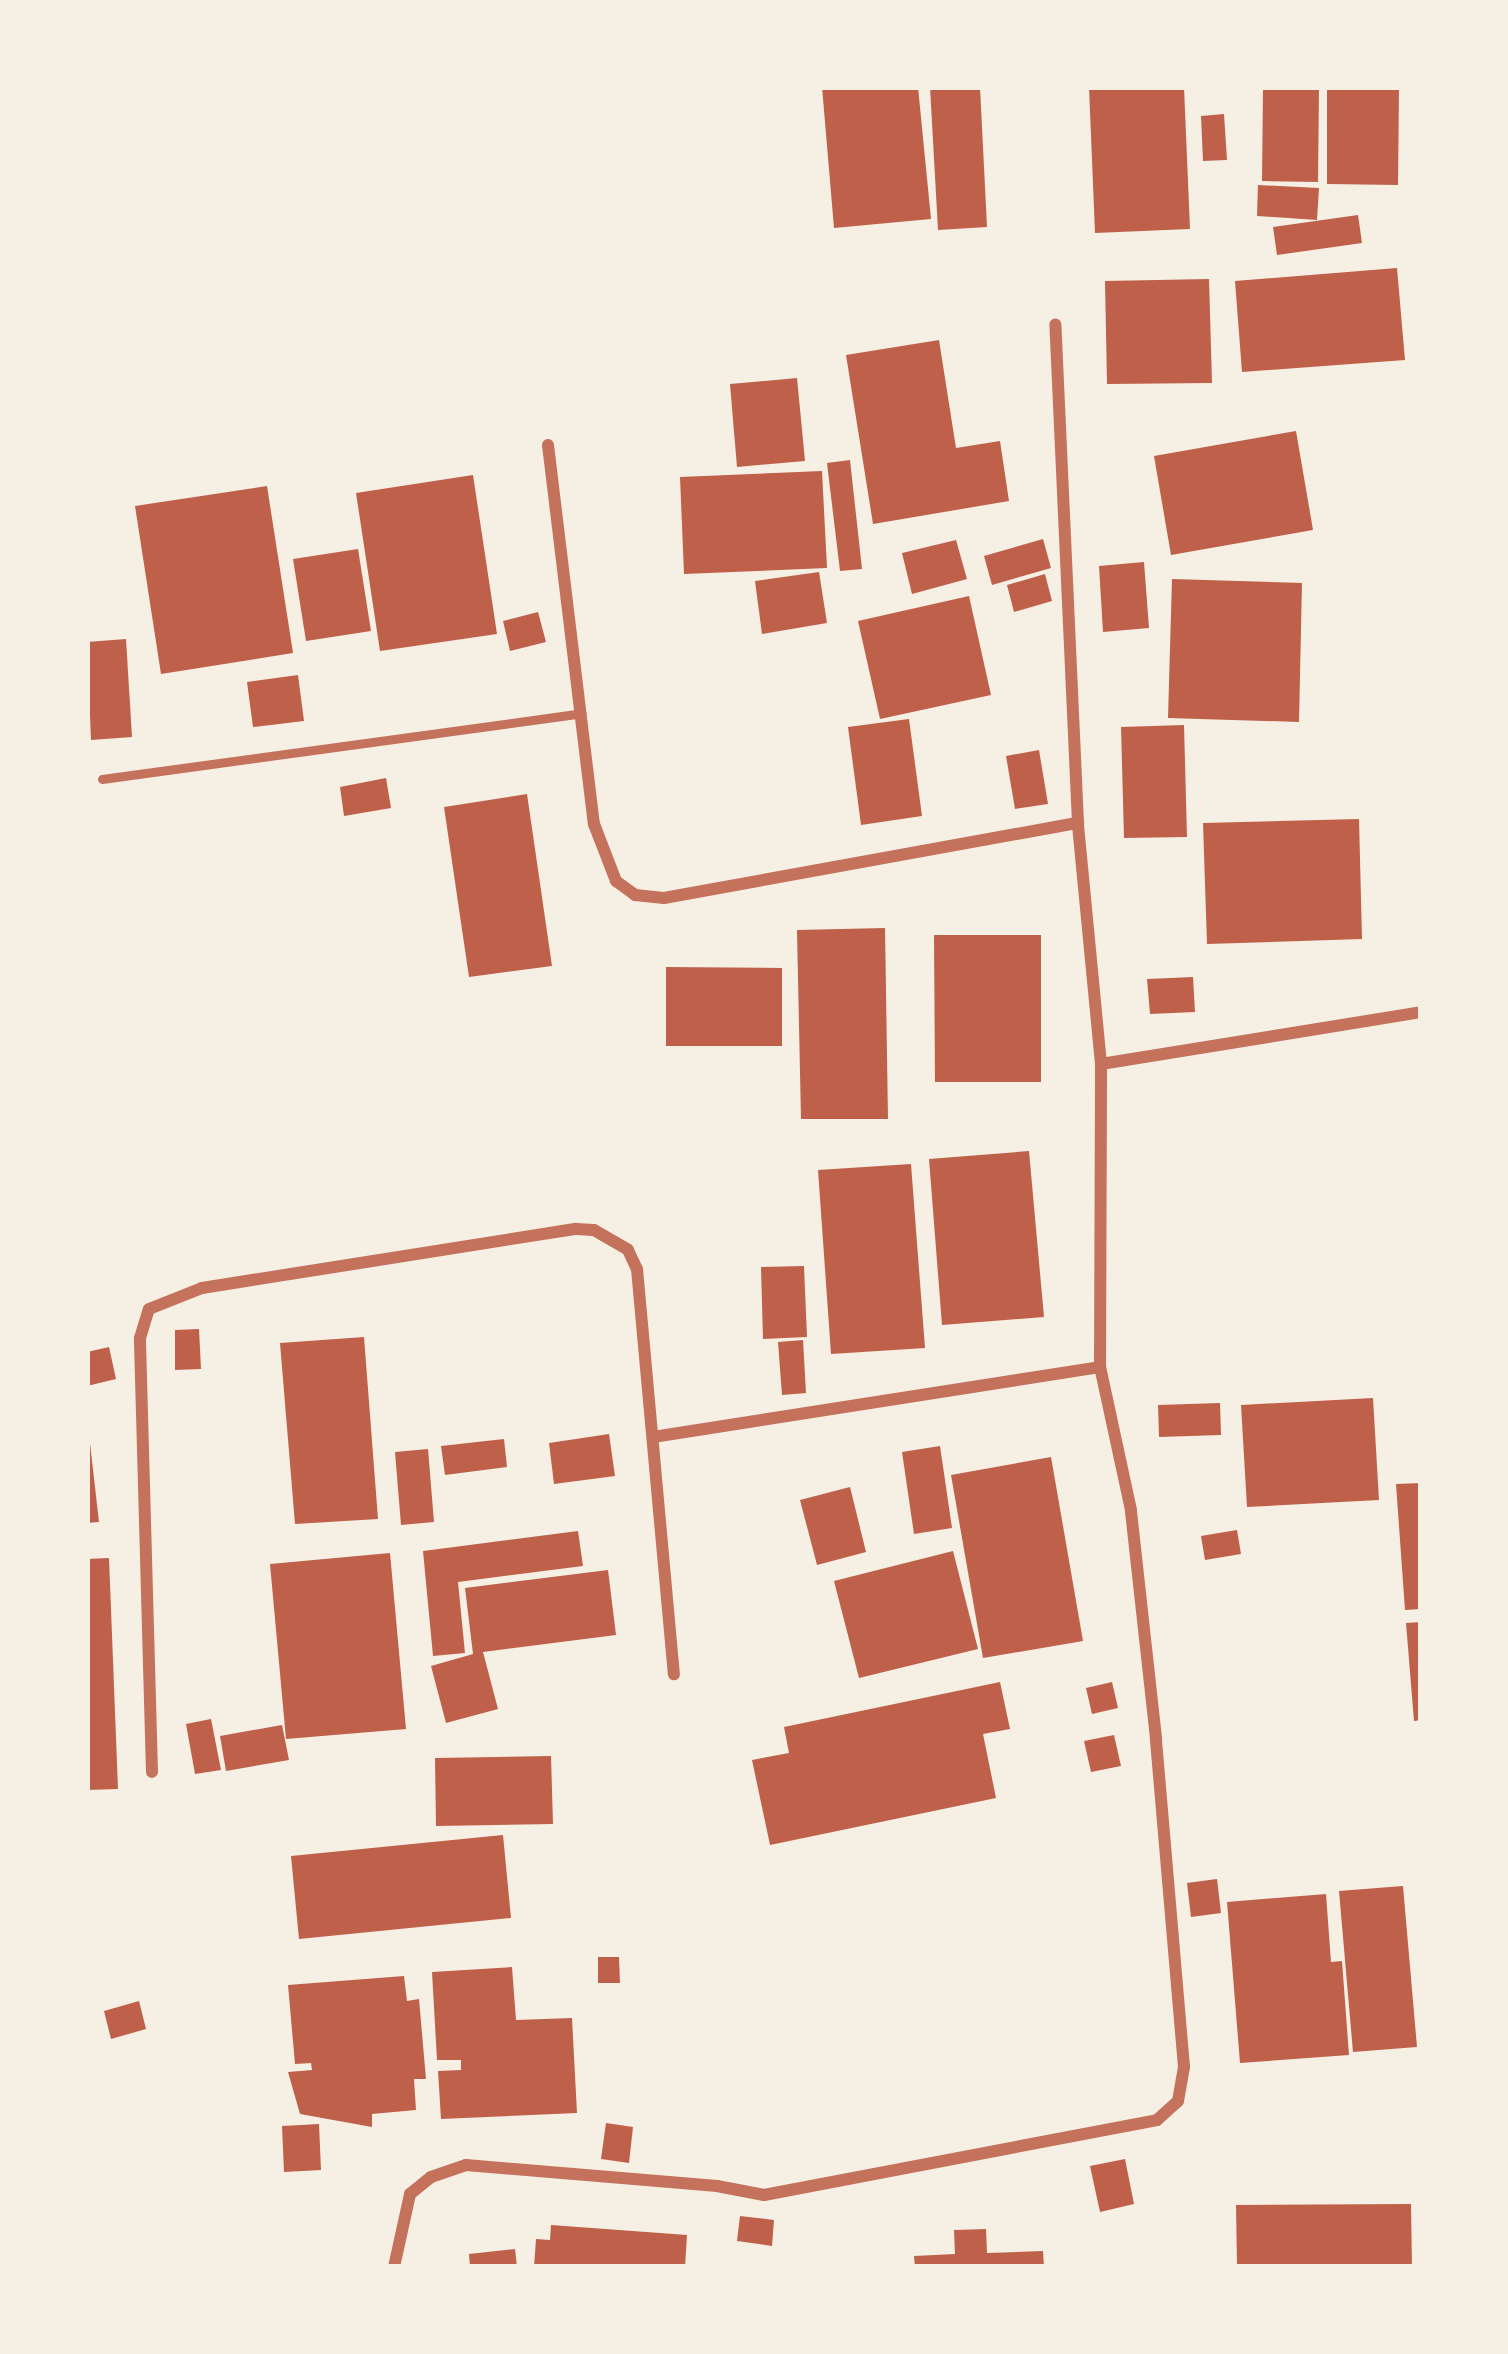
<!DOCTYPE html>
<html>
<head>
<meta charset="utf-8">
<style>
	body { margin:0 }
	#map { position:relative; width:1508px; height:2354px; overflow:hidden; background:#f6efe4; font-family:Rubik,sans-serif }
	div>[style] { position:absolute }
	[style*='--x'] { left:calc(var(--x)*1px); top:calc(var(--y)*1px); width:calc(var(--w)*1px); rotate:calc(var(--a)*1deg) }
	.building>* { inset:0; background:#bf614a }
	.service>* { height:9px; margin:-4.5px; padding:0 4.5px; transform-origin:4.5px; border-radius:4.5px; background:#c5725c }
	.minor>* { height:12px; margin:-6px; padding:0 6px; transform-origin:6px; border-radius:6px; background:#c5725c }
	span { translate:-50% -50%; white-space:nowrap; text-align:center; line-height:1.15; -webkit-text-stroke:10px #f6efe4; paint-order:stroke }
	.frame { position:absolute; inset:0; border:90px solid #f6efe4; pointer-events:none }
</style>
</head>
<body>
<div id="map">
	<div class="building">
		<div style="clip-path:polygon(822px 87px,918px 87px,931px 219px,834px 228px)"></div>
		<div style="clip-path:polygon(930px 87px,980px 87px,987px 227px,938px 230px)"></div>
		<div style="clip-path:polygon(1089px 87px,1184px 87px,1190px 229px,1095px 233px)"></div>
		<div style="clip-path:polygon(1263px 87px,1319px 87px,1318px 182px,1262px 181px)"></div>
		<div style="clip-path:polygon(1327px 87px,1399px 87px,1398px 185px,1327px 184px)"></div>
		<div style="clip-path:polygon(1224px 114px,1227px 160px,1203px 161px,1201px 116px)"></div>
		<div style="clip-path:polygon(1258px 185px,1319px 188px,1317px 220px,1257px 216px)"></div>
		<div style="clip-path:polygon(1358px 215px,1362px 243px,1277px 255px,1273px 227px)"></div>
		<div style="clip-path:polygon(1397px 268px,1405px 360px,1242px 372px,1235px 281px)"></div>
		<div style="clip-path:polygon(1209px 279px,1212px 383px,1107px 384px,1105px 281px)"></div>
		<div style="clip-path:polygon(939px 340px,956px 448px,1000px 441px,1009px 501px,873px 524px,846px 355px)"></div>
		<div style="clip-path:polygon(797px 378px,805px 461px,737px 467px,730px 384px)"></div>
		<div style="clip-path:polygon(1296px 431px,1313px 530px,1171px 555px,1154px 456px)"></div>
		<div style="clip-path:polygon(850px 460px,862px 569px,840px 571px,827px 463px)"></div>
		<div style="clip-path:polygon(822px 471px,827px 568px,684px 574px,680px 477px)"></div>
		<div style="clip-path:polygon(473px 475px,497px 634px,380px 651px,356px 493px)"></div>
		<div style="clip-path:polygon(267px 486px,293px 653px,161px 674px,135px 506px)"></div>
		<div style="clip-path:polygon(1043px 539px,1051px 568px,992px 585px,984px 556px)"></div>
		<div style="clip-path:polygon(956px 540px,967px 579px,912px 594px,902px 553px)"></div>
		<div style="clip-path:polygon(358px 549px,371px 631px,306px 641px,293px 559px)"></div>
		<div style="clip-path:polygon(1144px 562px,1149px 628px,1103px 632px,1099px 566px)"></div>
		<div style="clip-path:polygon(819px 572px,827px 623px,762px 634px,755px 581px)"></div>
		<div style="clip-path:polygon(1045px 574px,1052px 601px,1014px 612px,1007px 585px)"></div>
		<div style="clip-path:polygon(1172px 579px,1302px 583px,1299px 722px,1168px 718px)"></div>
		<div style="clip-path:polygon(969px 596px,991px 695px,880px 719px,858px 621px)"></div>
		<div style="clip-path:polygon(538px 612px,546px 642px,510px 651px,503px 621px)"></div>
		<div style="clip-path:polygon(126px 639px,132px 737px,91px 740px,87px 642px)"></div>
		<div style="clip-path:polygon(298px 675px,304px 721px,253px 727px,247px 682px)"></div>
		<div style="clip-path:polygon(909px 719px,922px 816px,861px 825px,848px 727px)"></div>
		<div style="clip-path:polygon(1184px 725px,1187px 837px,1124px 838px,1121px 727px)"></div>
		<div style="clip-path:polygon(1039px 750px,1048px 804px,1015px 809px,1006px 756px)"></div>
		<div style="clip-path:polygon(386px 778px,391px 808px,344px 816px,340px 787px)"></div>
		<div style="clip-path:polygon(527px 794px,552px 966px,469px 977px,444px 807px)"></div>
		<div style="clip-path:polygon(1359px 819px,1362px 939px,1207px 944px,1203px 823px)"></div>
		<div style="clip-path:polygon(885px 928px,888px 1119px,801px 1119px,797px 930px)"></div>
		<div style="clip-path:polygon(934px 935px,1041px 935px,1041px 1082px,935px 1082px)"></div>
		<div style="clip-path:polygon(666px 967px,782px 968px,782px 1046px,666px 1046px)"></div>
		<div style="clip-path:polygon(1193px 977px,1195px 1012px,1150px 1014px,1147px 979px)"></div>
		<div style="clip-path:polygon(1029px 1151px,1044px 1317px,942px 1325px,929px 1159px)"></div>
		<div style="clip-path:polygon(911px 1164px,925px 1348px,831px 1354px,818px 1170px)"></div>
		<div style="clip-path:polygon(804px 1266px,807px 1337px,763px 1339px,761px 1267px)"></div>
		<div style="clip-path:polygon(199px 1329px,201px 1369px,175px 1370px,175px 1330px)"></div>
		<div style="clip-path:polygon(364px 1337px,378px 1519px,295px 1524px,280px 1343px)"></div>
		<div style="clip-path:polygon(803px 1340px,806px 1393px,782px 1395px,778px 1342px)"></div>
		<div style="clip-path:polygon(109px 1347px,116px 1379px,87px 1386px,87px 1352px)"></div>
		<div style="clip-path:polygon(1373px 1398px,1379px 1500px,1247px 1507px,1241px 1405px)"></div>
		<div style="clip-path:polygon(1220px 1403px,1221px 1435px,1159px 1437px,1158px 1405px)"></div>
		<div style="clip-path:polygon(87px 1417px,99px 1522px,87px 1523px)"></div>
		<div style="clip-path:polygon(609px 1434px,615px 1476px,554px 1484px,549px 1443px)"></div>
		<div style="clip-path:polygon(504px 1439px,507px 1467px,445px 1475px,441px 1446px)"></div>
		<div style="clip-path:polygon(940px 1446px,952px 1528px,914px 1534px,902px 1452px)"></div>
		<div style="clip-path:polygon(428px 1449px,434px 1522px,401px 1525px,395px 1452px)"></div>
		<div style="clip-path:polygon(1051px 1457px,1083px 1641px,983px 1658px,951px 1475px)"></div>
		<div style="clip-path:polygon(1421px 1483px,1421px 1609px,1405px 1610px,1396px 1484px)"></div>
		<div style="clip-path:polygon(850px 1487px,866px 1552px,817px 1565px,800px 1500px)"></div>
		<div style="clip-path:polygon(1237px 1530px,1241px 1554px,1205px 1560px,1201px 1536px)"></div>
		<div style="clip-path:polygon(578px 1531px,583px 1566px,458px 1582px,465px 1653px,433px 1656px,423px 1551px)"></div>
		<div style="clip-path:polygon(953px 1551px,978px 1649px,859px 1678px,834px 1581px)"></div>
		<div style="clip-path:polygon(390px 1553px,406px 1729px,286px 1739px,270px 1564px)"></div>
		<div style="clip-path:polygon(109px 1558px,118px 1789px,87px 1790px,87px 1559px)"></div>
		<div style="clip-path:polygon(608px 1570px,616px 1635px,483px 1652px,498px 1709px,446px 1723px,431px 1666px,473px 1654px,465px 1588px)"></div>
		<div style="clip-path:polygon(1421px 1622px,1421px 1720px,1414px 1721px,1406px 1623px)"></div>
		<div style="clip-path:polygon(1000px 1682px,1010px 1729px,983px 1734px,996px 1798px,770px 1845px,752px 1760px,789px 1753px,784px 1727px)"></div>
		<div style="clip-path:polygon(1112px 1682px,1118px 1708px,1092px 1714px,1086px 1688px)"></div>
		<div style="clip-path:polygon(211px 1719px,221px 1770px,195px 1774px,186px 1724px)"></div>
		<div style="clip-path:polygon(282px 1725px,289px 1760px,226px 1771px,220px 1736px)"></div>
		<div style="clip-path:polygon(1114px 1735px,1121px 1766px,1091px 1772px,1084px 1741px)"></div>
		<div style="clip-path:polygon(551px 1756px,553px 1824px,436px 1826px,435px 1758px)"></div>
		<div style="clip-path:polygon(503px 1835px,511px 1918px,299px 1939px,291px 1856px)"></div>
		<div style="clip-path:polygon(1217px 1879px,1221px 1913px,1191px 1917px,1187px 1883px)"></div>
		<div style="clip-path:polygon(1403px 1886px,1417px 2047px,1353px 2052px,1339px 1891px)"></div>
		<div style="clip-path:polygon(1326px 1894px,1331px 1962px,1342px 1961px,1349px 2055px,1240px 2063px,1227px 1902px)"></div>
		<div style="clip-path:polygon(598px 1957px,619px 1957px,620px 1983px,598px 1983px)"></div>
		<div style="clip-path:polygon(512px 1967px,516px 2020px,572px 2018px,577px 2113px,441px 2119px,438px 2071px,461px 2070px,461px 2060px,437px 2060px,432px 1972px)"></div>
		<div style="clip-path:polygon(404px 1976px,407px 2001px,419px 1999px,426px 2079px,414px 2079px,416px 2110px,372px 2114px,372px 2127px,300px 2114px,288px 2072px,312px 2070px,311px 2063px,295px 2064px,288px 1985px)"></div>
		<div style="clip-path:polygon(139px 2001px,146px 2029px,111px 2039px,104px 2011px)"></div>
		<div style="clip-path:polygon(606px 2123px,633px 2127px,629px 2163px,601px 2159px)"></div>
		<div style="clip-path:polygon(319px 2124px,321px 2170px,284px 2172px,282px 2126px)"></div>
		<div style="clip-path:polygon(1125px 2159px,1134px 2204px,1100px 2212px,1090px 2166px)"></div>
		<div style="clip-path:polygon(1411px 2204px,1412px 2267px,1237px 2267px,1236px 2205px)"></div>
		<div style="clip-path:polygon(740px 2216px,774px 2220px,772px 2246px,737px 2241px)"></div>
		<div style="clip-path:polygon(551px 2225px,687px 2235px,685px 2267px,534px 2267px,536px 2239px,550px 2240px)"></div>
		<div style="clip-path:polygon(986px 2229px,987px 2253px,1043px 2251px,1044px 2267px,915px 2267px,914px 2256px,955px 2254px,954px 2230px)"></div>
		<div style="clip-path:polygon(515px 2249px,517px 2267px,470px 2267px,469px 2254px)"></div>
	</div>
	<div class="service">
		<div style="--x:102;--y:779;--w:484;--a:-7.8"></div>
	</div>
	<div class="minor">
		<div style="--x:548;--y:445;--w:382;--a:83.1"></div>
		<div style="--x:594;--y:824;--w:61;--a:68.9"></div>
		<div style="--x:616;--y:881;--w:24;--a:36"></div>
		<div style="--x:635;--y:895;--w:29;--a:6"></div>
		<div style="--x:664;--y:898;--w:421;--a:-10.3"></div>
		<div style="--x:1101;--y:1064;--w:324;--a:-9.2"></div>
		<div style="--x:653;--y:1437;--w:452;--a:-8.9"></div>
		<div style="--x:152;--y:1772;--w:434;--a:-91.6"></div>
		<div style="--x:140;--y:1338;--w:30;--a:-73"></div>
		<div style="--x:149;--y:1309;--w:57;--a:-21.6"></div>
		<div style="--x:202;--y:1288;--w:379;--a:-9"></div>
		<div style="--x:576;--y:1229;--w:18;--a:3"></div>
		<div style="--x:594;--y:1230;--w:39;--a:30"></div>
		<div style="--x:628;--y:1250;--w:21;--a:65"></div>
		<div style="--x:637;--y:1269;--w:407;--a:84.8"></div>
		<div style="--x:394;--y:2267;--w:75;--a:-77.6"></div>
		<div style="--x:410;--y:2194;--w:27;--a:-39"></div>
		<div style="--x:431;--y:2177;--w:37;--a:-19"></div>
		<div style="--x:466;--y:2165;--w:252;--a:4.8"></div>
		<div style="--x:717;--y:2186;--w:48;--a:10.8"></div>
		<div style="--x:764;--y:2195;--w:400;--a:-10.8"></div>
		<div style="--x:1157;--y:2120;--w:28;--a:-42"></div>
		<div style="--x:1178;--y:2101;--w:35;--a:-80"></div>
		<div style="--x:1184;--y:2067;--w:330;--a:-94.9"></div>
		<div style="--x:1156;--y:1738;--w:229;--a:-96.3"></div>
		<div style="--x:1131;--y:1510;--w:146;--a:-102.2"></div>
		<div style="--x:1100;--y:1367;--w:303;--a:-89.8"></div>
		<div style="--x:1101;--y:1064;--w:242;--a:-95.5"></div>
		<div style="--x:1078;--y:823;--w:499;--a:-92.6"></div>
	</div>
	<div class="frame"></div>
</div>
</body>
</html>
